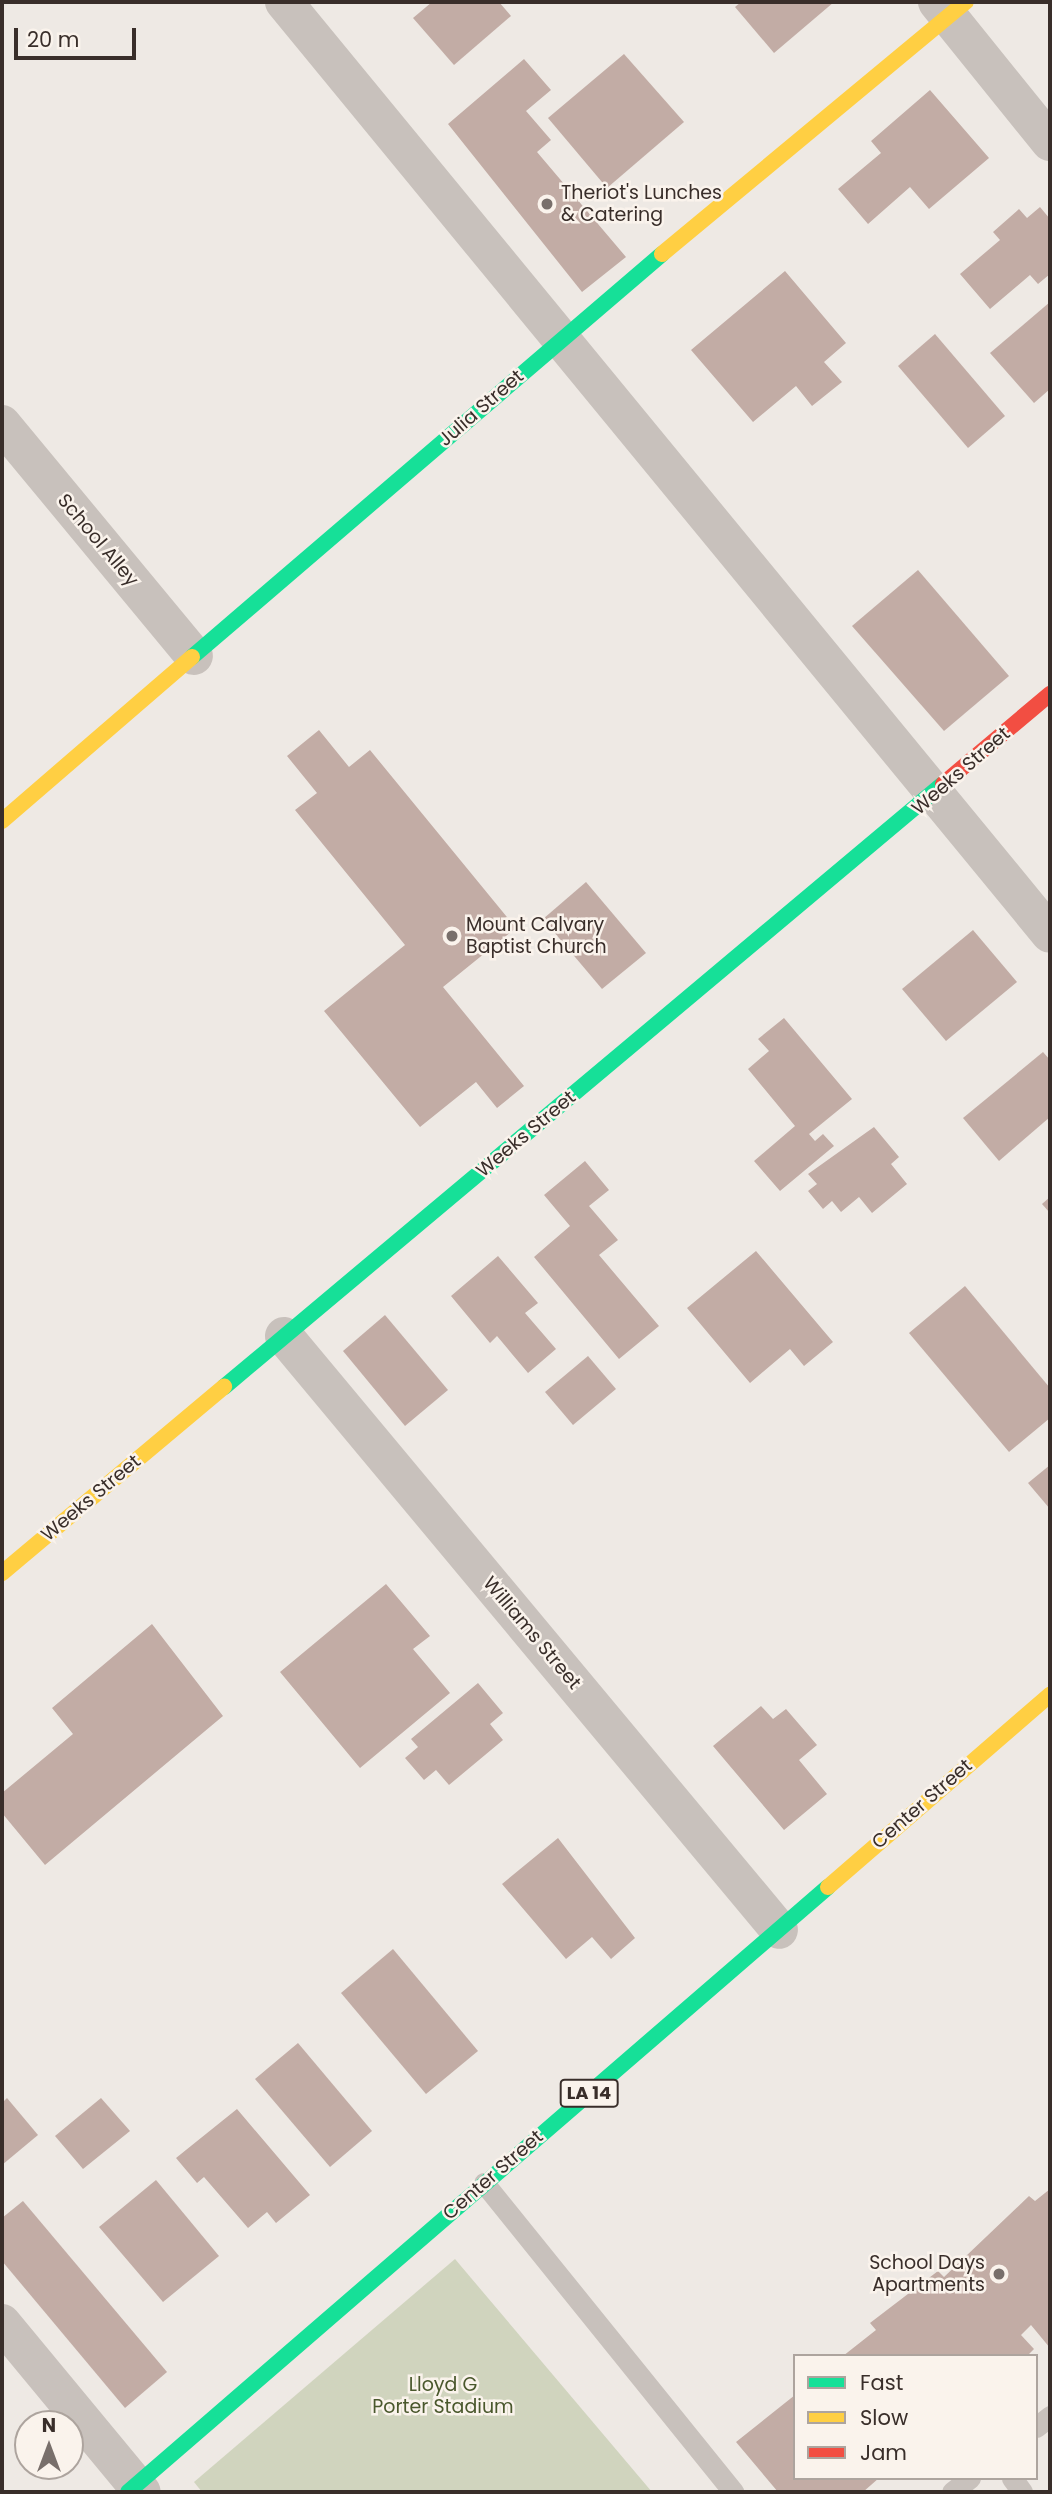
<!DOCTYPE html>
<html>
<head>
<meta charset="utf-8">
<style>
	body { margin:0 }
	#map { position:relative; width:1052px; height:2494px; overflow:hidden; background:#eee9e4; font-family:Poppins,sans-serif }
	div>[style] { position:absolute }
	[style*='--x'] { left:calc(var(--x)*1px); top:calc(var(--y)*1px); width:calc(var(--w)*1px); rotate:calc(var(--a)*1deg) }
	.green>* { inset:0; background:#d0d4be }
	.building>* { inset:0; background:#c2aca5 }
	.lane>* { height:21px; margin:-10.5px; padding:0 10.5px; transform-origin:10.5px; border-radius:10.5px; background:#c8c1bc }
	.street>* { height:38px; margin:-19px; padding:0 19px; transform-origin:19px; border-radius:19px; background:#c8c1bc }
	.fast>* { height:16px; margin:-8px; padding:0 8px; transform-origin:8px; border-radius:8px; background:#16e098 }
	.slow>* { height:16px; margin:-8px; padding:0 8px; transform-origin:8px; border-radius:8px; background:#ffcf43 }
	.jam>* { height:16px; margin:-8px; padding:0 8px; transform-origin:8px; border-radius:8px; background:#f24e42 }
	.dots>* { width:19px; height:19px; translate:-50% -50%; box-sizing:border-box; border:4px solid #faf3ec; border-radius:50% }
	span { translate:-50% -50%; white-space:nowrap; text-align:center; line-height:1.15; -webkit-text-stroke:5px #faf3ec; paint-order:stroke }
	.shield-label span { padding:2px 5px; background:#faf3ec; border:2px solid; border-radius:5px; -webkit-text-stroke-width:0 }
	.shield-label { font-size:18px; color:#392e2a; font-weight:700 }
	.poi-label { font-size:19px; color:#392e2a }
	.left { translate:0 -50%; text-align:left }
	.right { translate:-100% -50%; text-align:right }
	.street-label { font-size:19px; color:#392e2a }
	.park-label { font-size:19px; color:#4a582d }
	.frame { position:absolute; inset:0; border:4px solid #392e2a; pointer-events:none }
	.legend { position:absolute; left:793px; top:2354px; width:245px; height:126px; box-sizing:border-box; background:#faf3ec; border:2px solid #ada49e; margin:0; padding:9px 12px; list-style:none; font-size:21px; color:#392e2a }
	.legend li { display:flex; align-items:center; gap:14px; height:35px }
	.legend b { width:35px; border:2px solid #ada49e }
	.north { position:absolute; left:14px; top:2410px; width:70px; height:70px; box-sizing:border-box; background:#faf3ec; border:2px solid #ada49e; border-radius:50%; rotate:0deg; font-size:19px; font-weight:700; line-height:28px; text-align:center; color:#392e2a }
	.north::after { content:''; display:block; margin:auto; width:24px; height:32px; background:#786f6b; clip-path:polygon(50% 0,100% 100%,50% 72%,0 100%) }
	.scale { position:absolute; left:14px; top:28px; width:122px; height:32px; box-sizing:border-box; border:4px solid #392e2a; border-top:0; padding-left:9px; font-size:21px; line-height:24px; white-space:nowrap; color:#392e2a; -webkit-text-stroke:5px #faf3ec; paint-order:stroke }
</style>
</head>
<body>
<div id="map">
	<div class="green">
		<div style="clip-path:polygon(455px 2259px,652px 2492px,202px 2492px,194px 2482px)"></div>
	</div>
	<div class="building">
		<div style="clip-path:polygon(432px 2px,499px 2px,511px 16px,454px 65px,413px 18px)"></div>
		<div style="clip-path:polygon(741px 2px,834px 2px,774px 53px,735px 7px)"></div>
		<div style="clip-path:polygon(624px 54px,684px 122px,607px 188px,548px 118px)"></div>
		<div style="clip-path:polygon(524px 59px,551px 90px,526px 111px,551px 140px,537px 152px,626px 257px,582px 292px,448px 124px)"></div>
		<div style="clip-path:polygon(930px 90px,989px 158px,929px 209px,910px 187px,868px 224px,838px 189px,881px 153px,871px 141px)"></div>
		<div style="clip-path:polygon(1040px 207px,1050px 219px,1050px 274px,1038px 284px,1030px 275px,990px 309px,960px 274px,1000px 240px,993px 232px,1019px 209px,1027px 218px)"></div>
		<div style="clip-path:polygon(785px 271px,846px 343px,824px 362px,842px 382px,812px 406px,796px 386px,753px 422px,691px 350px)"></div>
		<div style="clip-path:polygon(1050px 302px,1050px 389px,1034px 403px,990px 353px)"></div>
		<div style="clip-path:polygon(935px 334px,1005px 416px,968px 448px,898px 366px)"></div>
		<div style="clip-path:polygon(918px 570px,1009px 676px,944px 731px,852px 626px)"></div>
		<div style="clip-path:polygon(319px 730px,349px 767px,370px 750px,516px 928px,443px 987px,524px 1086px,497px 1108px,476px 1082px,420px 1127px,324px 1011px,405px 945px,295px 810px,317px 793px,287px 756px)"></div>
		<div style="clip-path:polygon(586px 882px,646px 953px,602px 989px,543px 919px)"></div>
		<div style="clip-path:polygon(973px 930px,1017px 982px,946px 1041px,902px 989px)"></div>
		<div style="clip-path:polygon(784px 1018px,852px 1099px,809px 1134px,815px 1141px,823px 1134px,834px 1146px,780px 1191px,754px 1161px,795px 1126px,748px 1069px,769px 1051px,758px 1039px)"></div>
		<div style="clip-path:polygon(1043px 1052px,1050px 1060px,1050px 1117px,999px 1161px,963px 1118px)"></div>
		<div style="clip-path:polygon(874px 1127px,899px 1157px,891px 1164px,907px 1184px,872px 1213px,859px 1197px,841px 1212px,832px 1201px,823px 1209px,808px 1191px,817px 1184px,808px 1174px)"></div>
		<div style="clip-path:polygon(585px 1161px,609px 1190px,589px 1206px,618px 1240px,599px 1255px,659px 1326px,619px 1359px,534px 1257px,570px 1226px,544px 1195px)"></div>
		<div style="clip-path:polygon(1050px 1197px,1050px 1213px,1042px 1204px)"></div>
		<div style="clip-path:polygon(756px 1251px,833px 1342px,804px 1366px,790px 1349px,750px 1383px,687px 1308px)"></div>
		<div style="clip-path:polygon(498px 1256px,538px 1303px,525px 1313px,556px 1349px,528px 1373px,497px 1336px,490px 1343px,451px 1296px)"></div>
		<div style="clip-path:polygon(965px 1286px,1050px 1388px,1050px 1418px,1009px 1452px,909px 1333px)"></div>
		<div style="clip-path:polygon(385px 1315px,448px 1390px,405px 1426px,343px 1351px)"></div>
		<div style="clip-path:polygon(588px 1356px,616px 1389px,573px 1425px,545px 1392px)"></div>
		<div style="clip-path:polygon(1050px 1465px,1050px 1509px,1028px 1483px)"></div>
		<div style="clip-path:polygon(386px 1584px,430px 1636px,413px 1649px,450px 1693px,360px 1768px,280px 1672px)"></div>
		<div style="clip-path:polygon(152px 1624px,223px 1716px,45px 1865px,2px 1813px,2px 1793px,73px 1734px,52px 1708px)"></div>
		<div style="clip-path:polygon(478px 1683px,503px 1713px,490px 1724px,503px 1740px,449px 1785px,436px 1770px,424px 1780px,405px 1758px,418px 1747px,411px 1739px)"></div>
		<div style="clip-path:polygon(761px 1706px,773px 1719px,786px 1709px,817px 1745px,799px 1760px,827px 1794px,784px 1830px,713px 1746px)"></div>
		<div style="clip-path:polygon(558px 1838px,635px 1938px,611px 1959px,592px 1937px,566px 1959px,502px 1884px)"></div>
		<div style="clip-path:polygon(393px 1949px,478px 2051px,426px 2094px,341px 1993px)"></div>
		<div style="clip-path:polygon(298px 2043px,372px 2131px,330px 2167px,255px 2079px)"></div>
		<div style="clip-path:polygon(7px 2098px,38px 2135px,2px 2165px,2px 2103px)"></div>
		<div style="clip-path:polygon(101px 2098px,130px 2131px,83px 2169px,55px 2136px)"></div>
		<div style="clip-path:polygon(237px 2109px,310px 2195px,276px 2223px,267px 2212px,248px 2228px,204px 2177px,197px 2183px,176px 2158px)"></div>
		<div style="clip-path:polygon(156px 2180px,219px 2256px,163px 2302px,99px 2227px)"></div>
		<div style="clip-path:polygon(1050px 2189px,1050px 2348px,1031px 2325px,1021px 2335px,1034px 2349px,1027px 2356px,843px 2356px,876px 2330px,870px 2323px,938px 2271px,944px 2277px,1029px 2196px,1035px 2201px)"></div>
		<div style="clip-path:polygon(23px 2201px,167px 2372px,125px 2408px,2px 2261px,2px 2218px)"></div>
		<div style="clip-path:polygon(795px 2395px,795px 2478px,879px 2478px,863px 2492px,778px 2492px,736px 2442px)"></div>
	</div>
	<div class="lane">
		<div style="--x:484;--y:2183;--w:397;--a:51.1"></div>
		<div style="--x:1036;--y:2427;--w:18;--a:-38"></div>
		<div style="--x:1012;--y:2478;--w:17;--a:54"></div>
		<div style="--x:952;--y:2492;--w:23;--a:-38"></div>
	</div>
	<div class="street">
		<div style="--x:284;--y:2;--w:1206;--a:50.58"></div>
		<div style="--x:937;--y:2;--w:180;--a:51.1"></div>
		<div style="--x:2;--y:424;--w:301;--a:50.4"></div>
		<div style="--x:284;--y:1336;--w:773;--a:50.19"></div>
		<div style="--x:2;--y:2323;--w:219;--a:50.4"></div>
	</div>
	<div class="fast">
		<div style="--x:192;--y:657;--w:619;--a:-40.61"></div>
		<div style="--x:224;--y:1387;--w:938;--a:-39.99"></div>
		<div style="--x:128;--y:2492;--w:925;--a:-40.84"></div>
	</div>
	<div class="slow">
		<div style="--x:662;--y:254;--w:395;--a:-39.7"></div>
		<div style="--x:2;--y:821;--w:251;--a:-40.8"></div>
		<div style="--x:2;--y:1573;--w:290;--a:-40"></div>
		<div style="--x:828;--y:1887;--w:294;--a:-40.9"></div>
	</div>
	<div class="jam">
		<div style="--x:943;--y:784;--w:140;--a:-40.1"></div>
	</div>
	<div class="dots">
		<div style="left:547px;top:204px;background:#786f6b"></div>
		<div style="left:452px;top:936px;background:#786f6b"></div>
		<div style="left:999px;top:2274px;background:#786f6b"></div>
	</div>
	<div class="shield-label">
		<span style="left:589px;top:2093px">LA 14</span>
	</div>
	<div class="poi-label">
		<span class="left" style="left:561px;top:204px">Theriot's Lunches<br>&amp; Catering</span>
		<span class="left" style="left:466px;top:936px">Mount Calvary<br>Baptist Church</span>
		<span class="right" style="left:985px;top:2274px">School Days<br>Apartments</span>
	</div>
	<div class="street-label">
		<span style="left:481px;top:408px;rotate:-41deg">Julia Street</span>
		<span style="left:98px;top:540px;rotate:50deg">School Alley</span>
		<span style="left:961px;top:771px;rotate:-41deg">Weeks Street</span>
		<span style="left:526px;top:1134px;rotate:-40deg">Weeks Street</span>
		<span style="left:91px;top:1498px;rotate:-40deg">Weeks Street</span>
		<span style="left:532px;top:1633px;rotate:50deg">Williams Street</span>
		<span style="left:922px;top:1804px;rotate:-41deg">Center Street</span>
		<span style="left:493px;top:2175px;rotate:-41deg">Center Street</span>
	</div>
	<div class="park-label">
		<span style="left:443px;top:2396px">Lloyd G<br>Porter Stadium</span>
	</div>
	<div class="frame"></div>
	<ul class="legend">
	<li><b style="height:9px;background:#16e098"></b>Fast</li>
	<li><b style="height:9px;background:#ffcf43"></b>Slow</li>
	<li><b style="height:9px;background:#f24e42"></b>Jam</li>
	</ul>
	<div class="north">N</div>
	<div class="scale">20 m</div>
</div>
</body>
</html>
